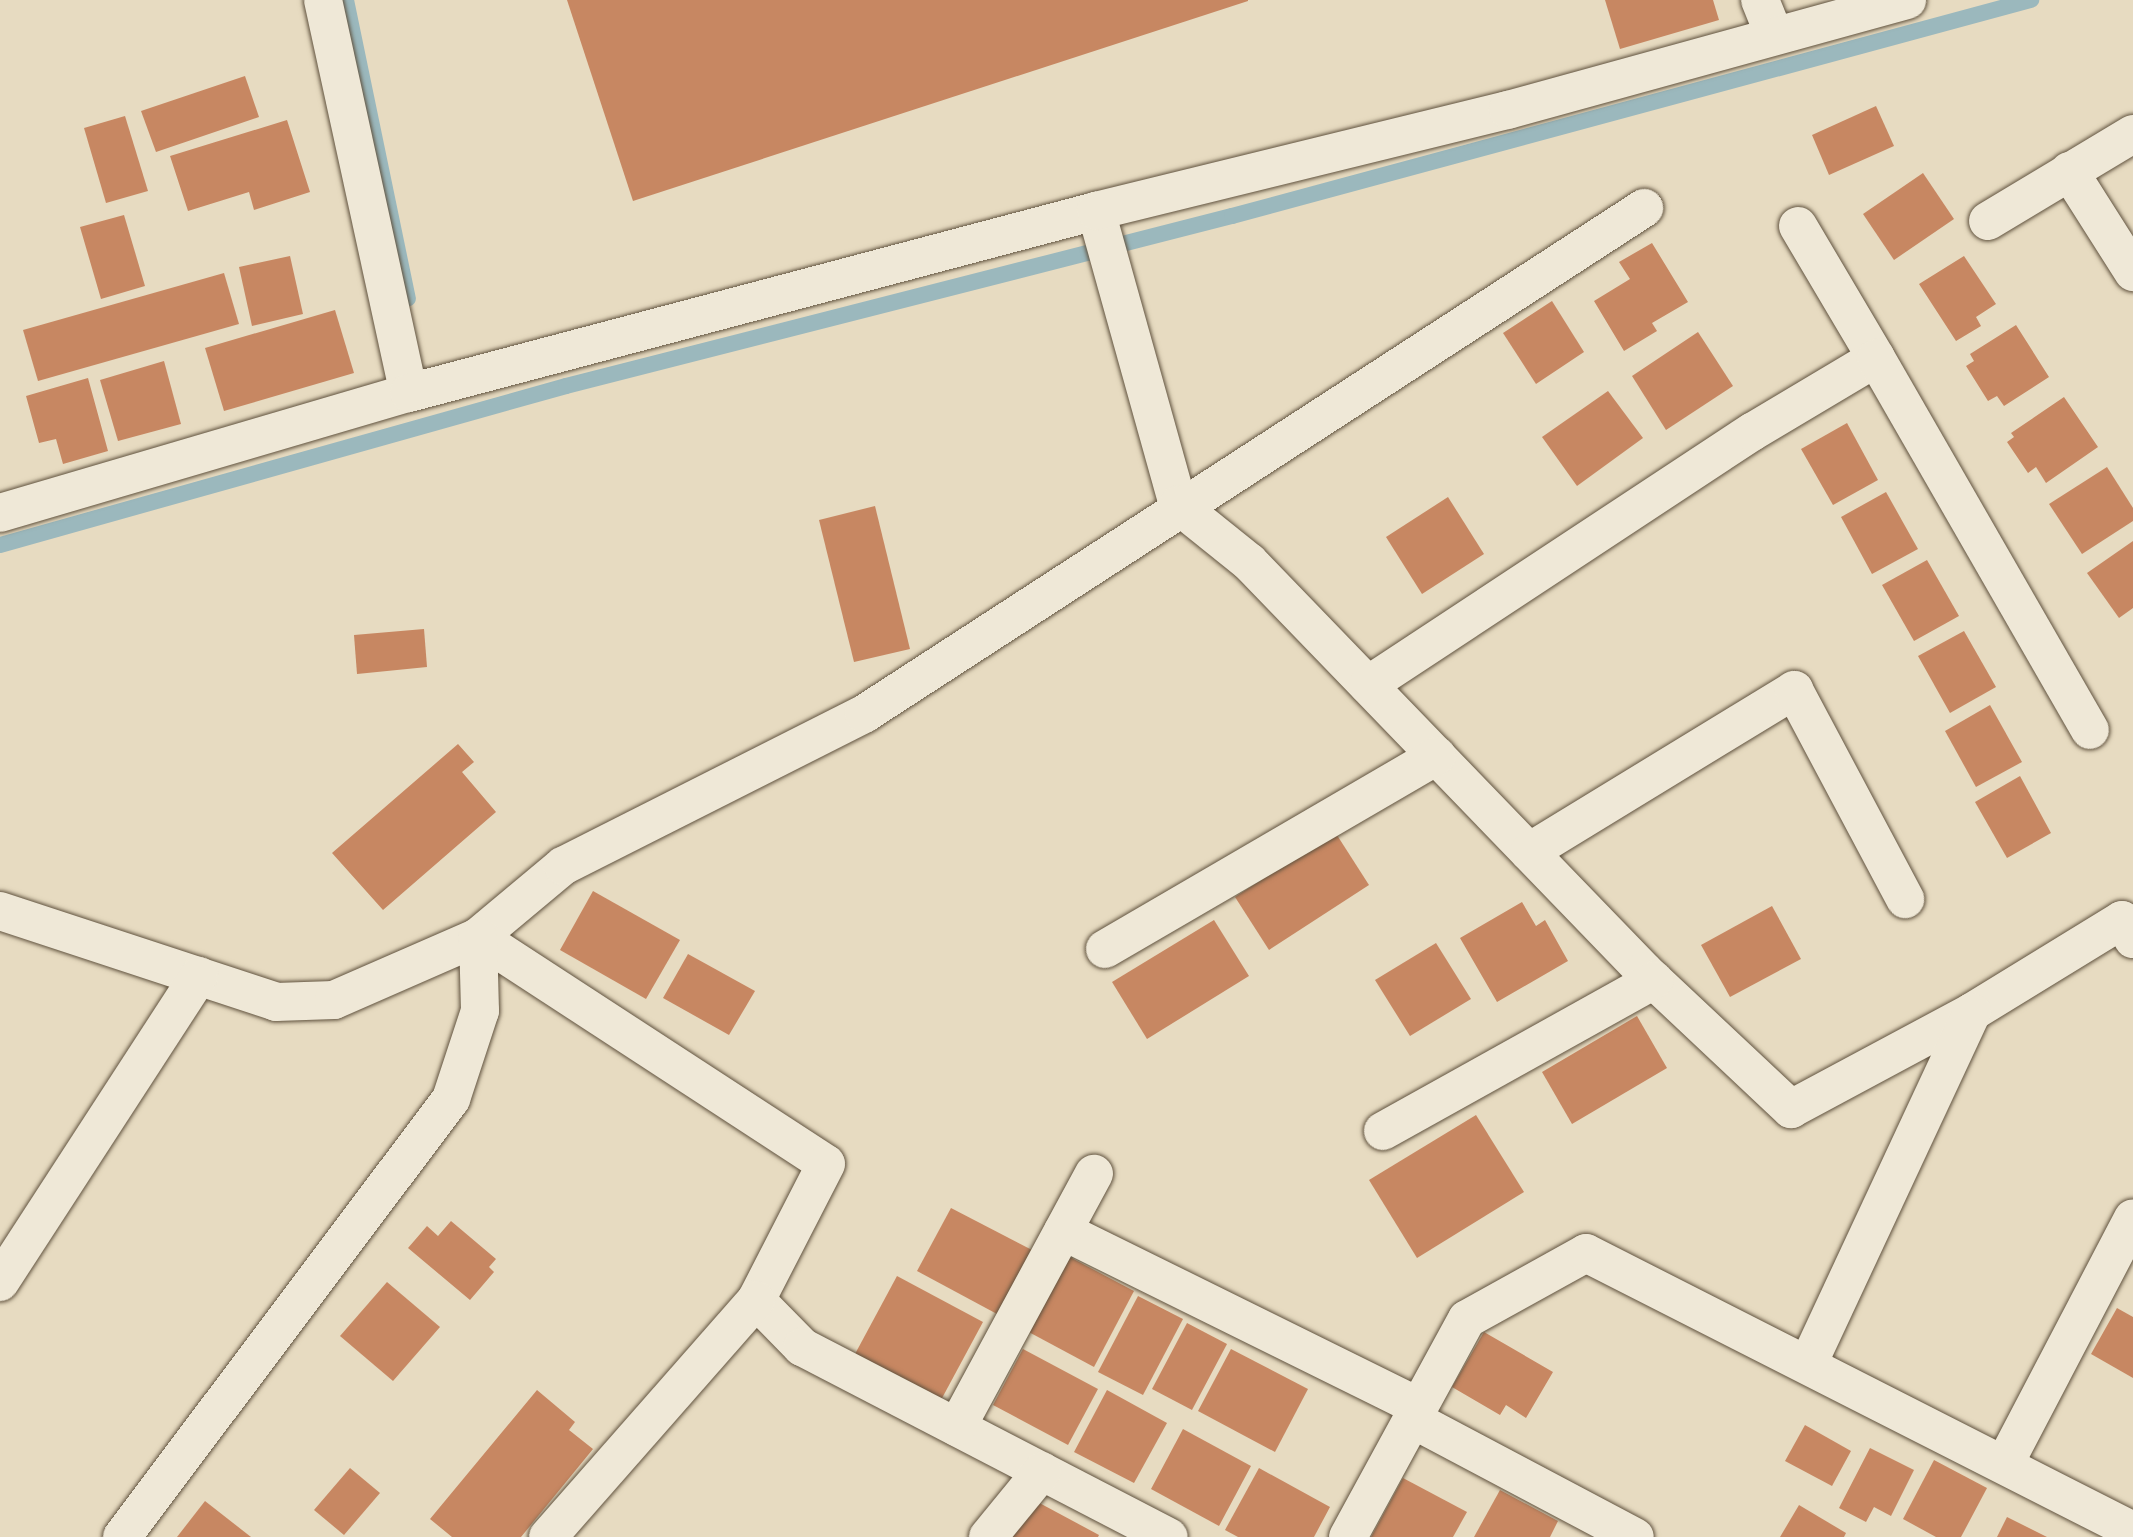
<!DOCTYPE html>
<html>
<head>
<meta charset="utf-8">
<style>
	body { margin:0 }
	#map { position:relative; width:2133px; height:1537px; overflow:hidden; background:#e7dbc1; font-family:"IM FELL English",serif }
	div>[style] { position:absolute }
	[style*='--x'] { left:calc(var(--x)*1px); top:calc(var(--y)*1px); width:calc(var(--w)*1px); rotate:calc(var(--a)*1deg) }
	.stream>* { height:16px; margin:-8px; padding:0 8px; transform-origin:8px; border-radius:8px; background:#9bb8bd }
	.building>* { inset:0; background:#c78762 }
	.roads { filter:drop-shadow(0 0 2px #60523e) drop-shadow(0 0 2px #60523e) }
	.street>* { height:38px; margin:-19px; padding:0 19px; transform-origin:19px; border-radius:19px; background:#efe8d7 }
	span { translate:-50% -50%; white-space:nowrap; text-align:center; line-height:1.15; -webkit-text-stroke:7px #efe8d7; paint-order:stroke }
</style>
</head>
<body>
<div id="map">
	<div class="stream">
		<div style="--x:346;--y:0;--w:305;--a:78.3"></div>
		<div style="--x:0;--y:545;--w:588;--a:-15.69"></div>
		<div style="--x:566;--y:386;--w:687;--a:-14.32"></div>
		<div style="--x:1232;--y:216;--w:828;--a:-15.13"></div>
	</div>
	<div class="building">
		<div style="clip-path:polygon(567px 0,1248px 0,1248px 1px,633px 201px)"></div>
		<div style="clip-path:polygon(1605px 0,1713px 0,1719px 20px,1620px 49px)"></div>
		<div style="clip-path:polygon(245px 76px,259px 117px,156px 152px,141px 111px)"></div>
		<div style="clip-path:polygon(1876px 106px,1894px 146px,1829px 175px,1812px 135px)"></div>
		<div style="clip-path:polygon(125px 116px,148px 191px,106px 203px,84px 128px)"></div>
		<div style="clip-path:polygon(287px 120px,310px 192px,254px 210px,249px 192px,188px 211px,170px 156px)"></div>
		<div style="clip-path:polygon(1923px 173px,1954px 219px,1894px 260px,1863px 214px)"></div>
		<div style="clip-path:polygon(124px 215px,145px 286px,101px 299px,80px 227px)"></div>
		<div style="clip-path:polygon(1652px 243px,1688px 302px,1652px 323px,1657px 331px,1624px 351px,1594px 301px,1630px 279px,1619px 262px)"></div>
		<div style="clip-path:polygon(290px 256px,303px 314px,252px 326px,239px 267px)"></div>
		<div style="clip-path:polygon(1964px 256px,1996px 304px,1976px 317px,1981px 326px,1956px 341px,1919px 284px)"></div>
		<div style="clip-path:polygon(224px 273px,239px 324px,38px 381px,23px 330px)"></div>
		<div style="clip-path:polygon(1552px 301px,1584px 352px,1536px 384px,1503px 333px)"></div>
		<div style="clip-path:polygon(335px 310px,354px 373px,224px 411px,205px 348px)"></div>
		<div style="clip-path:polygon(2016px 325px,2049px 377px,2004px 406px,1997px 396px,1988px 401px,1966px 366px,1974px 361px,1970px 354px)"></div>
		<div style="clip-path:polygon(1698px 332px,1733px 386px,1666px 430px,1632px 376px)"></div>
		<div style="clip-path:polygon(164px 361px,181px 424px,118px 441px,100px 380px)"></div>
		<div style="clip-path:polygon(88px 378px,108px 451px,63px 464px,56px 439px,39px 443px,26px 396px)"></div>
		<div style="clip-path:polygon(1608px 391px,1643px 438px,1577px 486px,1542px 437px)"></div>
		<div style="clip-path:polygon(2064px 397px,2098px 447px,2046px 483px,2036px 467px,2028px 473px,2007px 442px,2014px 437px,2011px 433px)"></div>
		<div style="clip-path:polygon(1847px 423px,1878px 480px,1833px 505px,1801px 449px)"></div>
		<div style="clip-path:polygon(2107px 467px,2133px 508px,2133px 521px,2082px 554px,2049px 504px)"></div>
		<div style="clip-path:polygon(1886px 492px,1918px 549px,1872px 574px,1841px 517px)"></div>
		<div style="clip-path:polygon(1448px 497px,1484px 554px,1422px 594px,1386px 537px)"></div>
		<div style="clip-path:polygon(875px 506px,910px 649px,854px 662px,819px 520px)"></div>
		<div style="clip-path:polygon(2133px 541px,2133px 608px,2119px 618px,2087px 573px)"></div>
		<div style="clip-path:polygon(1927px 560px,1959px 616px,1914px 641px,1882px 585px)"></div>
		<div style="clip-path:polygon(424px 629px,427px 667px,357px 674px,354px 635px)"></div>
		<div style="clip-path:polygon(1964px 631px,1996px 687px,1950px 713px,1918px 656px)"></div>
		<div style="clip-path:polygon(1990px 705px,2022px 762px,1976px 787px,1945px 731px)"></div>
		<div style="clip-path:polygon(458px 744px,474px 762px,462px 772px,496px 812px,383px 910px,332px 853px)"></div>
		<div style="clip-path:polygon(2020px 776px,2051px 833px,2007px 858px,1975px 802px)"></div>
		<div style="clip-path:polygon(1335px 832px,1369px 885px,1269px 950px,1235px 897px)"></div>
		<div style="clip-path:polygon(593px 891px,680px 940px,646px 999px,560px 950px)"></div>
		<div style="clip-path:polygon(1522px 902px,1536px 926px,1545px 920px,1568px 961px,1497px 1002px,1460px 938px)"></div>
		<div style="clip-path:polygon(1772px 906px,1801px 959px,1730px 997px,1701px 945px)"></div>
		<div style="clip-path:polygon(1214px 920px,1249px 976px,1147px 1039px,1112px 982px)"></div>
		<div style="clip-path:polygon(1436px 943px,1471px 999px,1410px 1036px,1375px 980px)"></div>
		<div style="clip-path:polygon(688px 954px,755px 991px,729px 1035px,663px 998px)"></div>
		<div style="clip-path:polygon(1637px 1016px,1667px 1068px,1572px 1124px,1542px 1072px)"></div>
		<div style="clip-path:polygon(1476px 1115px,1524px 1192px,1417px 1258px,1369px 1180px)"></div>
		<div style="clip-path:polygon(951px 1208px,1032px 1250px,997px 1314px,917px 1271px)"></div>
		<div style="clip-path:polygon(451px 1221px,496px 1259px,489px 1267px,494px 1272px,470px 1300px,408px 1248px,427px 1226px,438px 1236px)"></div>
		<div style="clip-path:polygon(1066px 1255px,1134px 1291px,1094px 1367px,1025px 1330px)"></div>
		<div style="clip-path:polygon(897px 1276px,983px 1322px,941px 1400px,855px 1354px)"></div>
		<div style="clip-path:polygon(387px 1282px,440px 1327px,393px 1381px,340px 1336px)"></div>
		<div style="clip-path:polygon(1138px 1296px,1183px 1319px,1143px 1395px,1098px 1372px)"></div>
		<div style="clip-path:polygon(2117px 1308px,2133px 1317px,2133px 1378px,2091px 1354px)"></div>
		<div style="clip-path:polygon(1187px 1323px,1227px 1344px,1192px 1410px,1152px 1389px)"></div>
		<div style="clip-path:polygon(1484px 1332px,1553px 1372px,1526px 1418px,1506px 1405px,1500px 1415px,1452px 1387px)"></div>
		<div style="clip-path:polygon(1023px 1349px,1098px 1389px,1068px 1445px,993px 1405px)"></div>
		<div style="clip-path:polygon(1231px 1349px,1308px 1389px,1275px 1452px,1198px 1411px)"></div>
		<div style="clip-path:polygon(537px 1390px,575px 1422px,569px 1430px,593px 1449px,521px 1537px,452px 1537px,430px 1519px)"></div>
		<div style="clip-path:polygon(1107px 1390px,1167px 1423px,1134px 1483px,1074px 1452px)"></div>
		<div style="clip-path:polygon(1805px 1425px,1851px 1451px,1832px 1486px,1785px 1461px)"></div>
		<div style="clip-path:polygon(1183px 1429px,1251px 1466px,1219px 1526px,1151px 1489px)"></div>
		<div style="clip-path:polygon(1870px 1448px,1914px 1470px,1891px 1516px,1874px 1507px,1866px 1522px,1839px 1508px)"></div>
		<div style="clip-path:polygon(1934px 1460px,1987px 1488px,1961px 1537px,1936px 1537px,1903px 1519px)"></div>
		<div style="clip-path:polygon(350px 1468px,380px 1493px,344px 1535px,314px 1510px)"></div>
		<div style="clip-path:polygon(1259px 1468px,1330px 1507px,1314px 1537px,1238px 1537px,1225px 1530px)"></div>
		<div style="clip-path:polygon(1403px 1478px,1467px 1512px,1453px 1537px,1371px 1537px)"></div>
		<div style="clip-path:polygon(1500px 1490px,1558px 1521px,1550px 1537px,1474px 1537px)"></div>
		<div style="clip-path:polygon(1032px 1499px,1099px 1535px,1098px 1537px,1012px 1537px)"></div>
		<div style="clip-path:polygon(205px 1501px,251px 1537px,177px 1537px)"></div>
		<div style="clip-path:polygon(1799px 1505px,1846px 1533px,1844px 1537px,1780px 1537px)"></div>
		<div style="clip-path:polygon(2007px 1517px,2047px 1537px,1997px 1537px)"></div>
	</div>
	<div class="roads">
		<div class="street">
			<div style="--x:323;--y:0;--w:402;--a:77.7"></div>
			<div style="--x:1760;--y:0;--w:38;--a:68"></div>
			<div style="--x:2069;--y:171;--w:120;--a:57.6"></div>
			<div style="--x:1096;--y:211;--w:305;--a:74.4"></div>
			<div style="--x:1178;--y:505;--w:91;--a:38.8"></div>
			<div style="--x:1249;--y:562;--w:569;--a:46"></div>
			<div style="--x:1644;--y:971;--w:202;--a:43.2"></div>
			<div style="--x:1791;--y:1109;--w:205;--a:-28.2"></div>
			<div style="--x:1972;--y:1012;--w:176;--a:-31.5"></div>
			<div style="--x:2122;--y:920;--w:22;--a:60"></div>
			<div style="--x:1988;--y:221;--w:169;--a:-31"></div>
			<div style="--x:1798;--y:226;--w:153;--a:59.4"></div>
			<div style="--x:0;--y:513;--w:426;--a:-16.4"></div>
			<div style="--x:409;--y:393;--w:711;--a:-14.84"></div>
			<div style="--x:1096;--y:211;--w:424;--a:-13.8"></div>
			<div style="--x:1508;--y:110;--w:414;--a:-15.4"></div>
			<div style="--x:1368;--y:685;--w:460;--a:-33.4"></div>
			<div style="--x:1752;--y:432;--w:144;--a:-30.8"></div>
			<div style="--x:1876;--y:358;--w:429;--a:60.1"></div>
			<div style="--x:1529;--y:852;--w:311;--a:-31.4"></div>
			<div style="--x:1794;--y:690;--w:237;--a:62"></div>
			<div style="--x:0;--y:911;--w:291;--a:18.2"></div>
			<div style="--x:276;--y:1002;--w:58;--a:-2"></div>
			<div style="--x:334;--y:1000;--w:157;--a:-23.6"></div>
			<div style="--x:478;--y:937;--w:111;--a:-39.9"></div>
			<div style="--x:563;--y:866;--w:337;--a:-26.8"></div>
			<div style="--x:864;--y:714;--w:930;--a:-32.97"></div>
			<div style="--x:478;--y:937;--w:415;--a:33.1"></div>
			<div style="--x:826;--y:1164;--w:153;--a:117.2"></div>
			<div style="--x:756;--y:1300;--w:66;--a:45.6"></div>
			<div style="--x:802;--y:1347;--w:413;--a:27.4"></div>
			<div style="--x:1105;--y:949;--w:384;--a:-30.2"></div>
			<div style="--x:1383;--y:1131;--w:310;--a:-29.1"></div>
			<div style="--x:1063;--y:1231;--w:397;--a:26.3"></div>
			<div style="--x:0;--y:1282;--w:365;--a:-57"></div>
			<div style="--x:1808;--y:1364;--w:388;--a:-65"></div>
			<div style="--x:1412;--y:1419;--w:252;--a:27.9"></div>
			<div style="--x:957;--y:1427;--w:288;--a:-61.6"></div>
			<div style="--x:2005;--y:1463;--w:276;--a:-62.4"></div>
			<div style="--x:122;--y:1537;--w:548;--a:-53.09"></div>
			<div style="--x:451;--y:1099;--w:93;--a:-71.8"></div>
			<div style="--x:480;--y:1011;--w:74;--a:-91.5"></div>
			<div style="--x:548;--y:1537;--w:315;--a:-48.7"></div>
			<div style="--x:988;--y:1537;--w:85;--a:-50.7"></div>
			<div style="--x:1348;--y:1537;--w:248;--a:-61.4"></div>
			<div style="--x:1467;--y:1319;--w:136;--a:-29"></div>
			<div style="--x:1586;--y:1253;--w:614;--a:26.94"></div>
		</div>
	</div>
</div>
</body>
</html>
